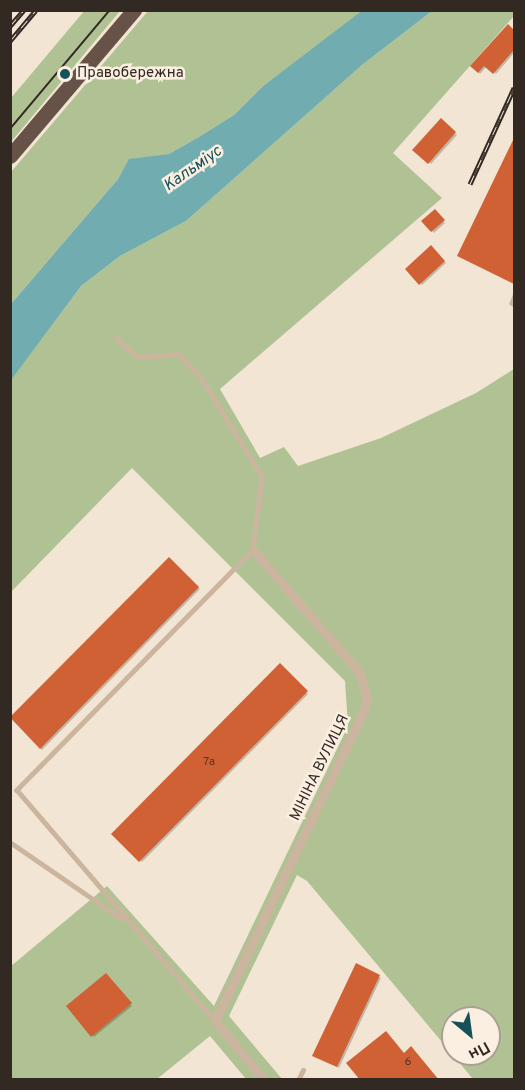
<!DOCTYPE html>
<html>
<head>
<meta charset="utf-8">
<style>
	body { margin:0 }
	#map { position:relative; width:525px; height:1090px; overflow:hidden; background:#f2e5d4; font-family:Overpass,sans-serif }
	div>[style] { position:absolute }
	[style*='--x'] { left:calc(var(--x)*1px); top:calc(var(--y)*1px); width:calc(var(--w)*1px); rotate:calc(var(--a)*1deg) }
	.green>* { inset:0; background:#b0c293 }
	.water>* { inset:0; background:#71acb1 }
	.shadow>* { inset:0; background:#0003 }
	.building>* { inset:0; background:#d06134 }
	.service>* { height:4.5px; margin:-2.25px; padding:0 2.25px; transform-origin:2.25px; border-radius:2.25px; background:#cbb59f }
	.minor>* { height:9px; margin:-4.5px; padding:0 4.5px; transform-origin:4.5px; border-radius:4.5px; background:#cbb59f }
	.trunk>* { height:15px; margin:-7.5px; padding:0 7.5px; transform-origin:7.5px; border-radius:7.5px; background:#665246 }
	.tram>* { height:1.5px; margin:-0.75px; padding:0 0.75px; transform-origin:0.75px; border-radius:0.75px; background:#332923 }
	.rail>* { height:5px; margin-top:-2.5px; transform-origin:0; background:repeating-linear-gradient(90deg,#faefe0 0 9px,#332923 0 18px); box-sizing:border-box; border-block:2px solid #332923 }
	.dots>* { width:16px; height:16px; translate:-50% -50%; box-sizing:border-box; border:3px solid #faefe0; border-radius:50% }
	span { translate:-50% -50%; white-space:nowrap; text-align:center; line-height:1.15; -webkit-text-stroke:5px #faefe0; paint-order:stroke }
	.number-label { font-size:12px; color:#5a3727 }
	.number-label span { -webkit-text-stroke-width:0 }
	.poi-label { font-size:15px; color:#332923 }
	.left { translate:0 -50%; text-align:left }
	.street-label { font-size:15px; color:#332923 }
	.water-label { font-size:16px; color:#165058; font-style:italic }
	.frame { position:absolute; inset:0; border:12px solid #332923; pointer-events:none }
	.north { position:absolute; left:441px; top:1006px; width:60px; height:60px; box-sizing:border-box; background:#faefe0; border:2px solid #aaa094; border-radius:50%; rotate:151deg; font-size:16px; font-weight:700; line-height:24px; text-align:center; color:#332923 }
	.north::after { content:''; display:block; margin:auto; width:21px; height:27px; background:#165058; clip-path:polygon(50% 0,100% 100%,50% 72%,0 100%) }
</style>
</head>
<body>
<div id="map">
	<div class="green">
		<div style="clip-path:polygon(85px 10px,120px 11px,11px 142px,11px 98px)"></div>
		<div style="clip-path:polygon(148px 11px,363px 11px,263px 86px,234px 115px,197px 138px,169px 154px,129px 160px,118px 179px,11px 304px,11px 172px)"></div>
		<div style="clip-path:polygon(evenodd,432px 11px,514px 11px,514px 16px,393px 153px,442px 198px,220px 389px,260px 458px,284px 447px,298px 466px,381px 438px,476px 393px,514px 369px,514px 1079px,473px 1079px,307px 881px,297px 875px,229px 1016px,282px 1079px,246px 1079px,210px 1036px,157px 1079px,11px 1079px,11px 966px,107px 886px,214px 1006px,348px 726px,345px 681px,132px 468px,11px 592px,10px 380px,81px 286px,120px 256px,186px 221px,362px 65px,432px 11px,453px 1018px,489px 1018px,489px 1054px,453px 1054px,453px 1018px)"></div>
	</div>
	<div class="water">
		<div style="clip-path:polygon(363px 10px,432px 11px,362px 65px,186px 221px,120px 256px,81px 286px,11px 380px,11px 304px,118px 179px,129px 159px,169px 154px,197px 138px,234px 115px,263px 86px)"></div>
	</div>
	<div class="shadow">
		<div style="clip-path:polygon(508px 26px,514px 32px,514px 53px,496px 74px,487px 66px,480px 74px,472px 66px)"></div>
		<div style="clip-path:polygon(441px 120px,457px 135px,431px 164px,414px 150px)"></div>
		<div style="clip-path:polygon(514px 142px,514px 284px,458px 255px)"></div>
		<div style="clip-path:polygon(435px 211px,445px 223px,434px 233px,423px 221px)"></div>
		<div style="clip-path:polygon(431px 247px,446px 263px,422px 285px,407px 269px)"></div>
		<div style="clip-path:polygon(514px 292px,514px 308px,509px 304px)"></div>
		<div style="clip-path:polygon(169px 559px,200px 589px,42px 750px,11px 719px)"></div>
		<div style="clip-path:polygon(280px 665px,308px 694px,142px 862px,113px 834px)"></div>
		<div style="clip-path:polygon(357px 965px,381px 978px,339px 1068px,316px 1057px)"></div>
		<div style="clip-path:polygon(106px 975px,132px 1006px,94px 1037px,68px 1007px)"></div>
	</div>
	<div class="building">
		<div style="clip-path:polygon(508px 24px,514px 30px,514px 50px,493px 74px,484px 66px,478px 73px,470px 66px)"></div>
		<div style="clip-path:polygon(441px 118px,456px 132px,428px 164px,412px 150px)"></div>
		<div style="clip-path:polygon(514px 138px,514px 284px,457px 256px)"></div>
		<div style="clip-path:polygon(435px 209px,445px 220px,431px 232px,421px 221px)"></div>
		<div style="clip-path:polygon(431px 245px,445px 261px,419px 285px,405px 269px)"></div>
		<div style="clip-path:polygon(169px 557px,199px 587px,40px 749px,10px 717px)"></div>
		<div style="clip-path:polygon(280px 663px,308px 691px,139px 862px,111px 834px)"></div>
		<div style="clip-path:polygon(356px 963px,380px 975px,337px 1067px,312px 1056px)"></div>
		<div style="clip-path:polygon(106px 973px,132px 1003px,91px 1037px,66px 1006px)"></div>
		<div style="clip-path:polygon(386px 1031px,404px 1053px,411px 1046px,439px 1080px,360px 1080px,346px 1063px)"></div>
	</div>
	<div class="service">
		<div style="--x:116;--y:338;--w:28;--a:42"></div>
		<div style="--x:137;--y:357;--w:41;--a:-4.2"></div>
		<div style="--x:178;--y:354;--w:31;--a:45"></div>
		<div style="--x:200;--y:376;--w:118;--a:58.2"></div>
		<div style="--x:262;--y:476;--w:75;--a:96.9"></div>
		<div style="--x:253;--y:550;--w:337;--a:134.5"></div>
		<div style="--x:17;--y:790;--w:304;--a:49.4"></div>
		<div style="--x:10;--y:842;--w:136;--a:34.5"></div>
		<div style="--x:298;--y:1080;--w:11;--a:-63"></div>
	</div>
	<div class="minor">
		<div style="--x:253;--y:550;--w:162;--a:49"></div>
		<div style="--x:359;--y:672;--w:26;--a:72"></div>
		<div style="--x:367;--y:697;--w:13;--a:103"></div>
		<div style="--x:364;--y:710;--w:345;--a:115.6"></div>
		<div style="--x:215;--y:1021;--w:77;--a:50.3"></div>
	</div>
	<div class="trunk">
		<div style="--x:10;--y:156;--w:192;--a:-49.7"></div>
	</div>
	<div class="tram">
		<div style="--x:10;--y:129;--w:155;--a:-50"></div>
	</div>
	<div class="rail">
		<div style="--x:10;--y:26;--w:21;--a:-49"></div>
		<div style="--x:10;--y:41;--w:40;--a:-50"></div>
		<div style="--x:470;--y:184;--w:106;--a:-65.4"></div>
	</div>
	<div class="dots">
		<div style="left:65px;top:74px;background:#165058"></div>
	</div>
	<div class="number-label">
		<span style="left:209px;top:763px">7а</span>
		<span style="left:408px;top:1063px">6</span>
	</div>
	<div class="poi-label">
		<span class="left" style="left:77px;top:74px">Правобережна</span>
	</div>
	<div class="street-label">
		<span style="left:320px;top:768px;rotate:-64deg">МІНІНА ВУЛИЦЯ</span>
	</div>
	<div class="water-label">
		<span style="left:193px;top:169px;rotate:-35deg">Кальміус</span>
	</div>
	<div class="frame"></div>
	<div class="north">Пн</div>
</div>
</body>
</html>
